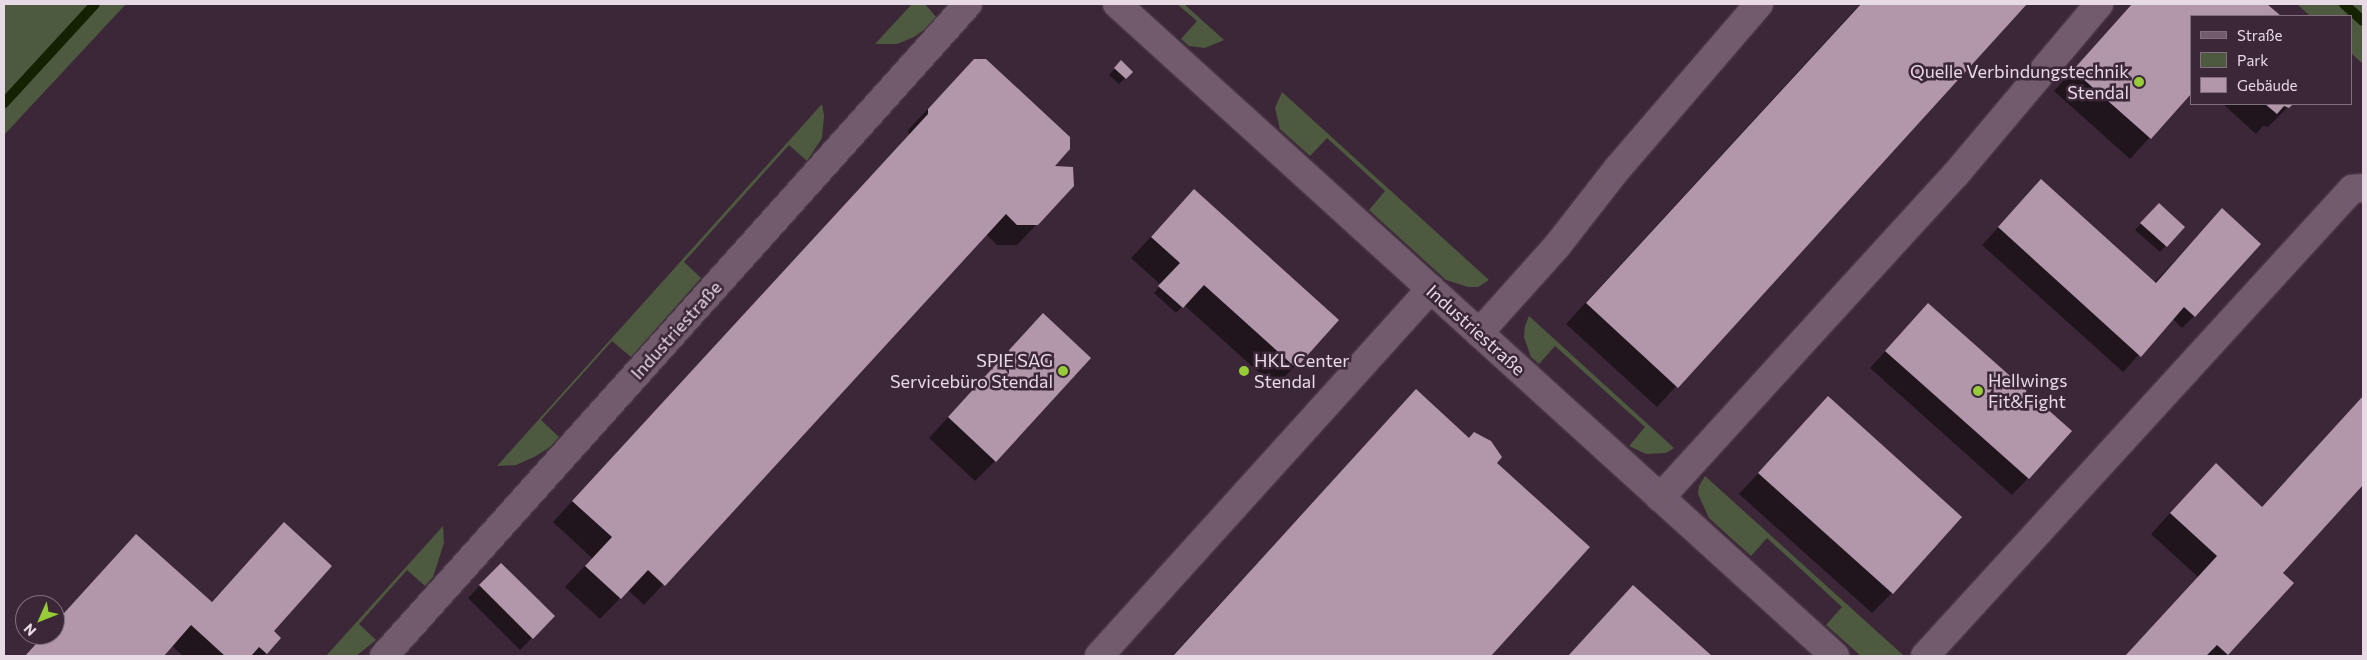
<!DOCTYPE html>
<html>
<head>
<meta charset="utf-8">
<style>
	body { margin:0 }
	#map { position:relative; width:2367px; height:660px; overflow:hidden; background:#3c2738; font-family:Commissioner,sans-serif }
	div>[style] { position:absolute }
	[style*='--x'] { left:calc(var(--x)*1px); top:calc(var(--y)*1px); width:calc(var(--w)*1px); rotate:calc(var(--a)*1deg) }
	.green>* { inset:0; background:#4e5a40 }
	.shadow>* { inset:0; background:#0007 }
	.stream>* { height:10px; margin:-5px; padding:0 5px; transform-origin:5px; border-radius:5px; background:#152201 }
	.building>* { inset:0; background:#b297ab }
	.roads { filter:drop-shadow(0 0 1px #564452) drop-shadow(0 0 1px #564452) }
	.minor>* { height:28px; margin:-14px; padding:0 14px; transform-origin:14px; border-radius:14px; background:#735b6e }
	.dots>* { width:14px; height:14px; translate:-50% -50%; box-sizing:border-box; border:2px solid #3c2738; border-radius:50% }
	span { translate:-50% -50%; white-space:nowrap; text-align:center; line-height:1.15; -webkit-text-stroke:5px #3c2738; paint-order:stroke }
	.poi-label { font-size:18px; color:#e8dae4 }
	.right { translate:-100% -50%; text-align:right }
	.left { translate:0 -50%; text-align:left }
	.street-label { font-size:18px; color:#e8dae4 }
	.frame { position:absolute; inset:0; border:5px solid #e8dae4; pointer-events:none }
	.legend { position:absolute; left:2190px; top:15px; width:162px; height:90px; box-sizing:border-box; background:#3c2738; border:1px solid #816f7d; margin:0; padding:6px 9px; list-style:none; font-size:15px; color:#e8dae4 }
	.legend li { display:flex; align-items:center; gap:10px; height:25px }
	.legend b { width:25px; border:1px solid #816f7d }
	.north { position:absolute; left:15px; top:595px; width:50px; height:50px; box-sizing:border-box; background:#3c2738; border:1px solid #816f7d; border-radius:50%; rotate:226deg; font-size:14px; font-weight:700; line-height:20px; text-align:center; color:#e8dae4 }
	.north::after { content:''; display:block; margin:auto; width:18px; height:22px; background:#97cc39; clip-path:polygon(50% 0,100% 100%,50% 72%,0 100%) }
</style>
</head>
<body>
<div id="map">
	<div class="green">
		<div style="clip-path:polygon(4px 4px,126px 4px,4px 135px)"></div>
		<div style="clip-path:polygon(912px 4px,925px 4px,936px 17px,924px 30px,914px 37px,897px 44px,875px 44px)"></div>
		<div style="clip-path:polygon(1177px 4px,1184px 4px,1224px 40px,1205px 48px,1189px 46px,1181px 39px,1197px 21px)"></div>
		<div style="clip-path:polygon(2297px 4px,2363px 4px,2363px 64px,2351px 53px,2351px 16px,2310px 16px)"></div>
		<div style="clip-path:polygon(1282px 92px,1489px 280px,1478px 287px,1468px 287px,1446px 280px,1369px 210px,1385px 191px,1327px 138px,1310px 156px,1280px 129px,1275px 108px)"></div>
		<div style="clip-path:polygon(822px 104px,824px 116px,822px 138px,807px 161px,789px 145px,684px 262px,701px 278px,631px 357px,612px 341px,541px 420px,559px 437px,550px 447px,536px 456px,516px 465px,497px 466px)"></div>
		<div style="clip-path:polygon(1529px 316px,1674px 448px,1666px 453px,1646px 454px,1629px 446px,1645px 427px,1555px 346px,1539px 364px,1531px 357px,1524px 337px,1525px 326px)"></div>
		<div style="clip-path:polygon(1705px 476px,1904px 656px,1861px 656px,1826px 625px,1842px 607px,1767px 538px,1751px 556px,1709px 518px,1698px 494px,1699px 486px)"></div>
		<div style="clip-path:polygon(443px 526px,444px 543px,433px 577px,425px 586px,407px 570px,359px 624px,376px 640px,356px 656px,326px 656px)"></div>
	</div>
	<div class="shadow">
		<div style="clip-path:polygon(1860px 4px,2025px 4px,1657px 407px,1566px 324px)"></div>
		<div style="clip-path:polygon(2132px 4px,2266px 4px,2280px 16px,2191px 16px,2191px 92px,2130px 159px,2054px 91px)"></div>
		<div style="clip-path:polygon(974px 60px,1052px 167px,1037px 224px,1017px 245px,997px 245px,986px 234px,644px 605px,628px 590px,600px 619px,565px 587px,592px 558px,553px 522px,909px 135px,908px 130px)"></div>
		<div style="clip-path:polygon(1121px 62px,1131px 72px,1119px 84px,1109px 75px)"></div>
		<div style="clip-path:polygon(2223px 104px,2291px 104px,2268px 127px,2263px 126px,2256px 134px)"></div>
		<div style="clip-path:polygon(1194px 191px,1338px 320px,1275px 387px,1184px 305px,1176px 313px,1154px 293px,1161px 285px,1131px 258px)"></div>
		<div style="clip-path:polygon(2025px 198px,2155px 282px,2222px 210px,2194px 316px,2182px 328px,2172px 318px,2123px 372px,1982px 245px)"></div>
		<div style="clip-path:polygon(2153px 210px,2183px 227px,2160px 252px,2135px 230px)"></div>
		<div style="clip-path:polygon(1928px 305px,2028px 478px,2012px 495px,1870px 368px)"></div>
		<div style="clip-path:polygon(1023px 335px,995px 461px,975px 481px,929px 438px)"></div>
		<div style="clip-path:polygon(1416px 391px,1589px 548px,1490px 656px,1172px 656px)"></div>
		<div style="clip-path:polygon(2363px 396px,2363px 483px,2281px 573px,2227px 654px,2225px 656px,2125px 656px,2198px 577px,2151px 534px,2196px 485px,2216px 465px,2261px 508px)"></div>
		<div style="clip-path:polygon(1828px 398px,1892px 593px,1872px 613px,1739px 494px)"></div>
		<div style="clip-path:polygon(284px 523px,272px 631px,279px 638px,263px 656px,183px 656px,172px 646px,162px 656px,25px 656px,44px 635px,55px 635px,55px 623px,136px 535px,211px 602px)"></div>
		<div style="clip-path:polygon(501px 564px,553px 616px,520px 650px,468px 598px)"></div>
		<div style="clip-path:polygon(1633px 586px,1710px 656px,1568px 656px)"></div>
	</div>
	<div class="stream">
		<div style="--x:2344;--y:4;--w:25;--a:42"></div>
		<div style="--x:4;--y:103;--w:134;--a:-47.4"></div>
	</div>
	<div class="building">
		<div style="clip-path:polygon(1861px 4px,2027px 4px,1678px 388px,1586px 303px)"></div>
		<div style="clip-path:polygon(2132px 4px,2267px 4px,2281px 16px,2191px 16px,2191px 94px,2151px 139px,2073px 70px)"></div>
		<div style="clip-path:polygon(974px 59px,986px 59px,1070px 137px,1070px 149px,1055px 166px,1073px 167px,1074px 186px,1038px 225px,1017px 225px,1006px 214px,665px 586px,648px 570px,621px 599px,585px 566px,612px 537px,572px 501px,928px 114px,928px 109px)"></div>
		<div style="clip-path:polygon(1121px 60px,1133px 72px,1126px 79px,1114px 68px)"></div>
		<div style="clip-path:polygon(2265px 104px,2293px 104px,2289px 108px,2284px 106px,2277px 114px)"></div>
		<div style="clip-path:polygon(2041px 179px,2156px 283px,2222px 208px,2261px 244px,2195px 317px,2184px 307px,2141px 357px,1998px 227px)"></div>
		<div style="clip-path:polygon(1194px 189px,1339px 320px,1296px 368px,1204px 285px,1183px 308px,1158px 286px,1180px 263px,1151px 237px)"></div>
		<div style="clip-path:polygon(2159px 203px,2185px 227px,2167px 247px,2140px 223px)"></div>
		<div style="clip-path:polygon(1928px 303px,2072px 431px,2029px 479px,1885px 351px)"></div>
		<div style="clip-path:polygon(1043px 313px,1091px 358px,996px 462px,948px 417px)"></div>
		<div style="clip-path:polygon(1416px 389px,1469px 438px,1474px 432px,1491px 441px,1502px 457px,1497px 463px,1590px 547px,1491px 656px,1173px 656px)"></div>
		<div style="clip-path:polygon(1828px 396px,1962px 517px,1893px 594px,1758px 473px)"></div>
		<div style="clip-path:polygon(2363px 396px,2363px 485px,2283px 573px,2294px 583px,2228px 655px,2217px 645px,2206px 656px,2125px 656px,2217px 556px,2170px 513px,2216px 463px,2262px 507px)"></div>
		<div style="clip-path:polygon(284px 522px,332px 566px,274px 631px,281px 638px,267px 654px,259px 647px,251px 656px,225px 656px,191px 625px,164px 656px,25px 656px,44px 635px,55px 635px,55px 623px,136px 534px,212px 602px)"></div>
		<div style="clip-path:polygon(501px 563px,555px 616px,533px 639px,479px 585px)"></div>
		<div style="clip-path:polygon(1633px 585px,1712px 656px,1568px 656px)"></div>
	</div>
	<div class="roads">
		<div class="minor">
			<div style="--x:1117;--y:4;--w:970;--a:42.24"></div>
			<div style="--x:1479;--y:333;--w:117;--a:-48.1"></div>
			<div style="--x:1557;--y:246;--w:99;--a:-52"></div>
			<div style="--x:1618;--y:168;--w:216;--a:-49.3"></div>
			<div style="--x:1660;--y:498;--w:439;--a:-47.6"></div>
			<div style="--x:1956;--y:174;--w:222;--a:-49.9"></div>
			<div style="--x:384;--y:656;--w:875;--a:-48.15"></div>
			<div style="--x:1099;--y:656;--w:495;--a:-47.9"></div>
			<div style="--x:1925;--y:656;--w:633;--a:-47.56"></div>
			<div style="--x:2352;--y:189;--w:11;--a:-5"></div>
		</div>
	</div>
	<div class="dots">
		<div style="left:2139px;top:82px;background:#97cc39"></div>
		<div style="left:1063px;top:371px;background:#97cc39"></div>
		<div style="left:1244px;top:371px;background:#97cc39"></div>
		<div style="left:1978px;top:391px;background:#97cc39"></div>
	</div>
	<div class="poi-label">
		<span class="right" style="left:2129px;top:82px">Quelle Verbindungstechnik<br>Stendal</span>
		<span class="right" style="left:1053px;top:371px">SPIE SAG<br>Servicebüro Stendal</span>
		<span class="left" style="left:1254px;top:371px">HKL Center<br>Stendal</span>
		<span class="left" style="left:1988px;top:391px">Hellwings<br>Fit&amp;Fight</span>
	</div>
	<div class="street-label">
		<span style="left:676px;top:330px;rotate:-48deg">Industriestraße</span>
		<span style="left:1476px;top:330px;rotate:42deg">Industriestraße</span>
	</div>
	<div class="frame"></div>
	<ul class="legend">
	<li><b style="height:6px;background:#735b6e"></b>Straße</li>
	<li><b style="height:14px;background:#4e5a40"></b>Park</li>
	<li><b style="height:14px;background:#b297ab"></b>Gebäude</li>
	</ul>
	<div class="north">N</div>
</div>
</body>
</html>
